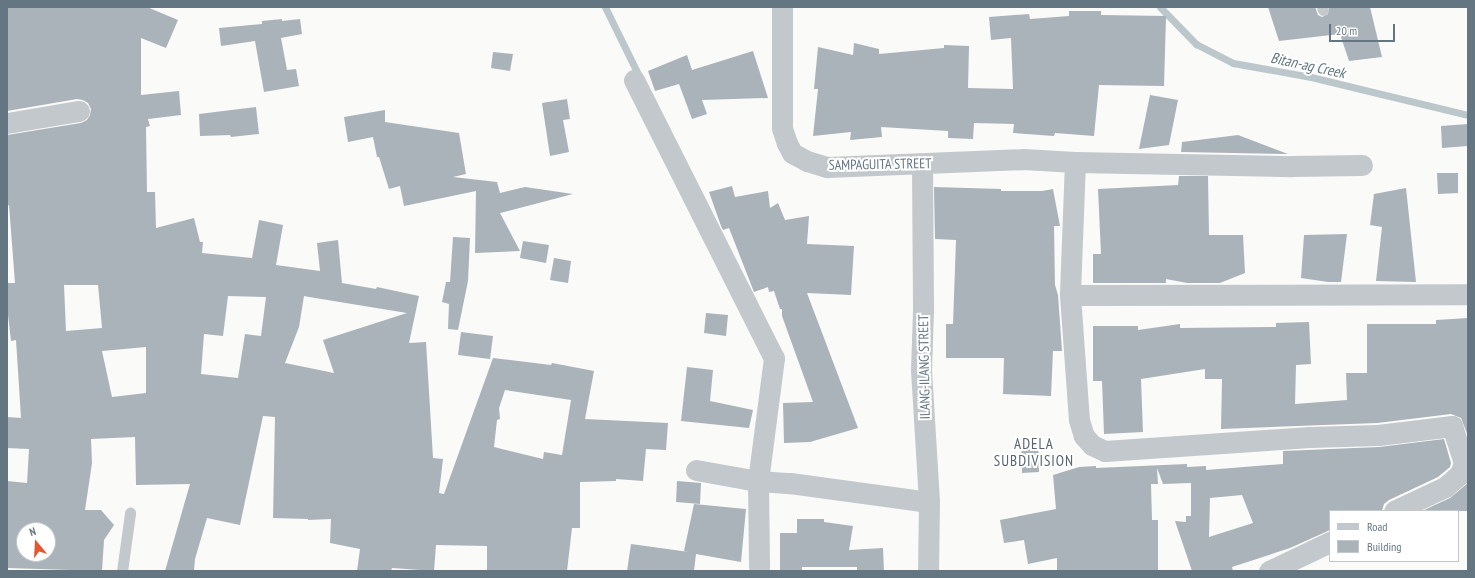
<!DOCTYPE html>
<html>
<head>
<meta charset="utf-8">
<style>
	body { margin:0 }
	#map { position:relative; width:1475px; height:578px; overflow:hidden; background:#fafaf8; font-family:"PT Sans Narrow",sans-serif }
	div>[style] { position:absolute }
	[style*='--x'] { left:calc(var(--x)*1px); top:calc(var(--y)*1px); width:calc(var(--w)*1px); rotate:calc(var(--a)*1deg) }
	.stream>* { height:7px; margin:-3.5px; padding:0 3.5px; transform-origin:3.5px; border-radius:3.5px; background:#bbc7cb }
	.building>* { inset:0; background:#aab3b9 }
	.service>* { height:11px; margin:-5.5px; padding:0 5.5px; transform-origin:5.5px; border-radius:5.5px; background:#c3c8cc }
	.minor>* { height:21px; margin:-10.5px; padding:0 10.5px; transform-origin:10.5px; border-radius:10.5px; background:#c3c8cc }
	span { translate:-50% -50%; white-space:nowrap; text-align:center; line-height:1.15; -webkit-text-stroke:4px #fff; paint-order:stroke }
	.street-label { font-size:14px; color:#657683 }
	.water-label { font-size:15px; color:#60757c; font-style:italic }
	.neighbourhood-label { font-size:15px; color:#57646e; letter-spacing:1px }
	.frame { position:absolute; inset:0; border:8px solid #657683; pointer-events:none }
	.legend { position:absolute; left:1329px; top:510px; width:130px; height:52px; box-sizing:border-box; background:#fff; border:1px solid #c1c8cd; margin:0; padding:5px 7px; list-style:none; font-size:12px; color:#657683 }
	.legend li { display:flex; align-items:center; gap:8px; height:20px }
	.legend b { width:20px; border:1px solid #c1c8cd }
	.north { position:absolute; left:16px; top:522px; width:40px; height:40px; box-sizing:border-box; background:#fff; border:1px solid #c1c8cd; border-radius:50%; rotate:342deg; font-size:11px; font-weight:700; line-height:16px; text-align:center; color:#657683 }
	.north::after { content:''; display:block; margin:auto; width:14px; height:18px; background:#e4572e; clip-path:polygon(50% 0,100% 100%,50% 72%,0 100%) }
	.scale { position:absolute; left:1329px; top:24px; width:66px; height:18px; box-sizing:border-box; border:2px solid #657683; border-top:0; padding-left:5px; font-size:12px; line-height:14px; white-space:nowrap; color:#657683; -webkit-text-stroke:3px #fff; paint-order:stroke }
</style>
</head>
<body>
<div id="map">
	<div class="stream">
		<div style="--x:605;--y:7;--w:79;--a:63.8"></div>
		<div style="--x:1160;--y:7;--w:52;--a:45.8"></div>
		<div style="--x:1196;--y:44;--w:42;--a:27.2"></div>
		<div style="--x:1233;--y:63;--w:79;--a:10.2"></div>
		<div style="--x:1311;--y:77;--w:162;--a:13.6"></div>
	</div>
	<div class="building">
		<div style="clip-path:polygon(evenodd,7px 7px,147px 7px,178px 20px,166px 48px,141px 38px,141px 95px,179px 91px,181px 115px,148px 119px,150px 126px,146px 127px,147px 192px,155px 192px,156px 228px,194px 218px,200px 242px,203px 242px,202px 253px,252px 258px,259px 220px,283px 225px,276px 265px,320px 271px,317px 243px,338px 240px,342px 283px,376px 289px,377px 287px,419px 296px,409px 343px,426px 342px,433px 458px,443px 459px,439px 493px,444px 494px,493px 358px,551px 365px,552px 363px,594px 371px,585px 419px,668px 423px,666px 450px,646px 449px,643px 481px,616px 479px,616px 481px,580px 482px,580px 528px,572px 528px,567px 571px,487px 571px,487px 546px,436px 545px,434px 571px,392px 568px,391px 571px,357px 571px,360px 549px,330px 543px,331px 519px,308px 520px,308px 519px,273px 518px,275px 417px,263px 416px,240px 525px,207px 518px,195px 559px,194px 571px,165px 571px,190px 484px,136px 485px,135px 437px,91px 439px,92px 463px,85px 510px,101px 510px,114px 525px,104px 540px,102px 571px,7px 568px,7px 481px,27px 483px,29px 449px,7px 448px,7px 417px,21px 418px,16px 340px,11px 341px,7px 306px,7px 283px,15px 283px,9px 205px,7px 206px,7px 135px,81px 123px,87px 120px,90px 115px,91px 109px,88px 103px,83px 100px,77px 99px,7px 111px,7px 7px,64px 285px,98px 285px,102px 328px,66px 331px,64px 285px,7px 7px,228px 296px,266px 297px,261px 336px,245px 334px,238px 378px,201px 374px,204px 334px,223px 336px,228px 296px,7px 7px,304px 296px,309px 297px,407px 313px,323px 340px,334px 373px,285px 363px,299px 327px,304px 296px,7px 7px,146px 347px,146px 393px,112px 397px,102px 351px,146px 347px,7px 7px,505px 390px,571px 400px,562px 455px,544px 452px,543px 459px,494px 447px,497px 420px,500px 419px,499px 408px,505px 390px,7px 7px,24px 530px,48px 530px,48px 554px,24px 554px,24px 530px)"></div>
		<div style="clip-path:polygon(1268px 7px,1315px 7px,1318px 15px,1322px 17px,1328px 14px,1329px 7px,1370px 7px,1382px 57px,1349px 61px,1340px 34px,1279px 41px)"></div>
		<div style="clip-path:polygon(1069px 11px,1101px 11px,1101px 15px,1166px 16px,1164px 86px,1099px 85px,1094px 136px,1055px 133px,1054px 136px,1013px 133px,1014px 124px,974px 123px,973px 139px,948px 138px,948px 131px,881px 127px,882px 137px,850px 140px,851px 132px,813px 136px,818px 89px,814px 89px,818px 47px,853px 55px,854px 43px,879px 49px,879px 54px,944px 48px,944px 45px,969px 46px,968px 88px,1013px 89px,1011px 38px,991px 40px,989px 17px,1029px 14px,1030px 19px,1069px 16px)"></div>
		<div style="clip-path:polygon(282px 19px,282px 21px,300px 19px,302px 34px,281px 38px,287px 70px,296px 69px,299px 86px,264px 92px,255px 41px,221px 46px,219px 28px,262px 24px,262px 21px)"></div>
		<div style="clip-path:polygon(753px 51px,768px 98px,702px 100px,707px 114px,692px 119px,679px 84px,655px 91px,648px 71px,687px 55px,692px 70px)"></div>
		<div style="clip-path:polygon(493px 52px,513px 54px,510px 71px,491px 68px)"></div>
		<div style="clip-path:polygon(1150px 95px,1178px 100px,1169px 145px,1139px 149px)"></div>
		<div style="clip-path:polygon(567px 99px,570px 119px,563px 120px,569px 152px,550px 156px,542px 103px)"></div>
		<div style="clip-path:polygon(256px 107px,259px 134px,231px 137px,230px 135px,200px 136px,199px 114px)"></div>
		<div style="clip-path:polygon(385px 110px,385px 122px,459px 133px,466px 174px,453px 177px,497px 182px,500px 193px,525px 187px,573px 194px,500px 213px,520px 251px,475px 253px,476px 191px,404px 206px,400px 186px,389px 189px,379px 157px,377px 157px,373px 137px,348px 142px,344px 117px)"></div>
		<div style="clip-path:polygon(1468px 124px,1468px 146px,1442px 148px,1441px 126px)"></div>
		<div style="clip-path:polygon(1238px 135px,1288px 154px,1181px 152px,1182px 142px)"></div>
		<div style="clip-path:polygon(1437px 173px,1458px 173px,1458px 193px,1438px 194px)"></div>
		<div style="clip-path:polygon(1179px 176px,1208px 176px,1209px 235px,1243px 235px,1245px 273px,1220px 283px,1187px 283px,1166px 279px,1166px 283px,1093px 283px,1093px 254px,1101px 254px,1098px 189px,1178px 185px)"></div>
		<div style="clip-path:polygon(732px 186px,735px 197px,768px 191px,770px 208px,778px 203px,785px 220px,809px 216px,807px 244px,854px 246px,851px 295px,807px 293px,858px 428px,810px 442px,784px 443px,783px 403px,813px 402px,782px 316px,782px 309px,780px 309px,774px 291px,769px 292px,768px 287px,754px 292px,729px 228px,723px 230px,721px 226px,709px 192px)"></div>
		<div style="clip-path:polygon(934px 187px,1001px 189px,1001px 191px,1042px 191px,1053px 189px,1060px 226px,1054px 226px,1055px 285px,1058px 295px,1062px 351px,1053px 351px,1051px 396px,1003px 394px,1004px 358px,946px 358px,946px 324px,953px 324px,956px 240px,935px 239px)"></div>
		<div style="clip-path:polygon(1406px 188px,1416px 282px,1376px 281px,1382px 227px,1370px 225px,1374px 194px)"></div>
		<div style="clip-path:polygon(1347px 234px,1341px 282px,1328px 282px,1301px 278px,1304px 235px)"></div>
		<div style="clip-path:polygon(453px 237px,470px 238px,468px 281px,458px 330px,448px 329px,449px 304px,442px 302px,446px 282px,450px 282px)"></div>
		<div style="clip-path:polygon(523px 241px,549px 245px,546px 263px,520px 258px)"></div>
		<div style="clip-path:polygon(554px 258px,571px 261px,568px 283px,550px 280px)"></div>
		<div style="clip-path:polygon(706px 313px,728px 315px,726px 336px,704px 333px)"></div>
		<div style="clip-path:polygon(1468px 318px,1468px 436px,1461px 418px,1451px 414px,1377px 423px,1221px 429px,1222px 379px,1205px 379px,1205px 369px,1141px 379px,1143px 432px,1104px 434px,1102px 381px,1093px 381px,1093px 326px,1138px 326px,1138px 330px,1180px 324px,1180px 328px,1276px 327px,1276px 323px,1309px 322px,1311px 364px,1296px 365px,1295px 404px,1347px 400px,1346px 373px,1367px 373px,1367px 324px,1436px 324px,1436px 320px)"></div>
		<div style="clip-path:polygon(461px 332px,493px 336px,490px 359px,458px 355px)"></div>
		<div style="clip-path:polygon(687px 367px,713px 370px,710px 401px,753px 410px,749px 428px,681px 421px)"></div>
		<div style="clip-path:polygon(1021px 438px,1038px 438px,1039px 472px,1022px 473px)"></div>
		<div style="clip-path:polygon(evenodd,1444px 439px,1451px 463px,1450px 467px,1438px 477px,1389px 500px,1384px 504px,1382px 511px,1330px 511px,1330px 530px,1290px 548px,1232px 567px,1233px 571px,1192px 571px,1175px 521px,1186px 522px,1186px 516px,1191px 516px,1191px 483px,1163px 484px,1157px 468px,1158px 484px,1151px 484px,1152px 520px,1158px 520px,1158px 571px,1057px 571px,1057px 558px,1028px 564px,1024px 540px,1004px 543px,1000px 520px,1056px 509px,1053px 475px,1079px 467px,1096px 466px,1096px 468px,1187px 464px,1187px 467px,1206px 466px,1206px 470px,1283px 464px,1283px 451px,1379px 447px,1444px 439px,1242px 495px,1253px 523px,1209px 537px,1210px 498px,1242px 495px)"></div>
		<div style="clip-path:polygon(677px 481px,701px 483px,700px 504px,676px 502px)"></div>
		<div style="clip-path:polygon(1468px 483px,1468px 511px,1422px 511px,1450px 498px)"></div>
		<div style="clip-path:polygon(694px 504px,746px 509px,741px 562px,696px 554px,694px 571px,627px 571px,631px 544px,689px 552px,684px 551px)"></div>
		<div style="clip-path:polygon(797px 519px,824px 519px,824px 522px,853px 526px,849px 550px,883px 548px,884px 571px,857px 571px,857px 567px,802px 567px,802px 571px,780px 571px,780px 533px,797px 533px)"></div>
	</div>
	<div class="service">
		<div style="--x:1322;--y:7;--w:3;--a:72"></div>
		<div style="--x:122;--y:571;--w:59;--a:-82.1"></div>
	</div>
	<div class="minor">
		<div style="--x:782;--y:7;--w:121;--a:90"></div>
		<div style="--x:782;--y:128;--w:16;--a:72"></div>
		<div style="--x:787;--y:143;--w:11;--a:63"></div>
		<div style="--x:792;--y:153;--w:17;--a:28"></div>
		<div style="--x:807;--y:161;--w:21;--a:17"></div>
		<div style="--x:827;--y:167;--w:196;--a:-2.3"></div>
		<div style="--x:1023;--y:159;--w:52;--a:3.3"></div>
		<div style="--x:1075;--y:162;--w:133;--a:92.2"></div>
		<div style="--x:1070;--y:295;--w:125;--a:85.9"></div>
		<div style="--x:1079;--y:420;--w:17;--a:73"></div>
		<div style="--x:1084;--y:436;--w:12;--a:48"></div>
		<div style="--x:1092;--y:445;--w:14;--a:25"></div>
		<div style="--x:1105;--y:451;--w:205;--a:-3.9"></div>
		<div style="--x:1310;--y:437;--w:68;--a:-1.7"></div>
		<div style="--x:1378;--y:435;--w:75;--a:-6.9"></div>
		<div style="--x:1452;--y:426;--w:39;--a:72"></div>
		<div style="--x:1464;--y:463;--w:12;--a:110"></div>
		<div style="--x:1460;--y:474;--w:20;--a:139"></div>
		<div style="--x:1445;--y:487;--w:56;--a:154.8"></div>
		<div style="--x:634;--y:80;--w:311;--a:63.3"></div>
		<div style="--x:774;--y:358;--w:124;--a:97.4"></div>
		<div style="--x:758;--y:481;--w:86;--a:89.3"></div>
		<div style="--x:7;--y:123;--w:73;--a:-9.5"></div>
		<div style="--x:1075;--y:162;--w:217;--a:1.1"></div>
		<div style="--x:1292;--y:166;--w:70;--a:-0.8"></div>
		<div style="--x:922;--y:164;--w:146;--a:89.6"></div>
		<div style="--x:923;--y:310;--w:60;--a:91.9"></div>
		<div style="--x:921;--y:370;--w:132;--a:86.5"></div>
		<div style="--x:929;--y:502;--w:69;--a:90.8"></div>
		<div style="--x:1070;--y:295;--w:398;--a:-0.1"></div>
		<div style="--x:696;--y:470;--w:63;--a:10.1"></div>
		<div style="--x:758;--y:481;--w:32;--a:4"></div>
		<div style="--x:790;--y:483;--w:140;--a:7.8"></div>
		<div style="--x:1269;--y:571;--w:68;--a:-25.4"></div>
	</div>
	<div class="street-label">
		<span style="left:880px;top:164px;rotate:-1deg">SAMPAGUITA STREET</span>
		<span style="left:924px;top:367px;rotate:-91deg">ILANG-ILANG STREET</span>
	</div>
	<div class="water-label">
		<span style="left:1308px;top:65px;rotate:12deg">Bitan-ag Creek</span>
	</div>
	<div class="neighbourhood-label">
		<span style="left:1034px;top:452px">ADELA<br>SUBDIVISION</span>
	</div>
	<div class="frame"></div>
	<ul class="legend">
	<li><b style="height:5px;background:#c3c8cc"></b>Road</li>
	<li><b style="height:11px;background:#aab3b9"></b>Building</li>
	</ul>
	<div class="north">N</div>
	<div class="scale">20 m</div>
</div>
</body>
</html>
